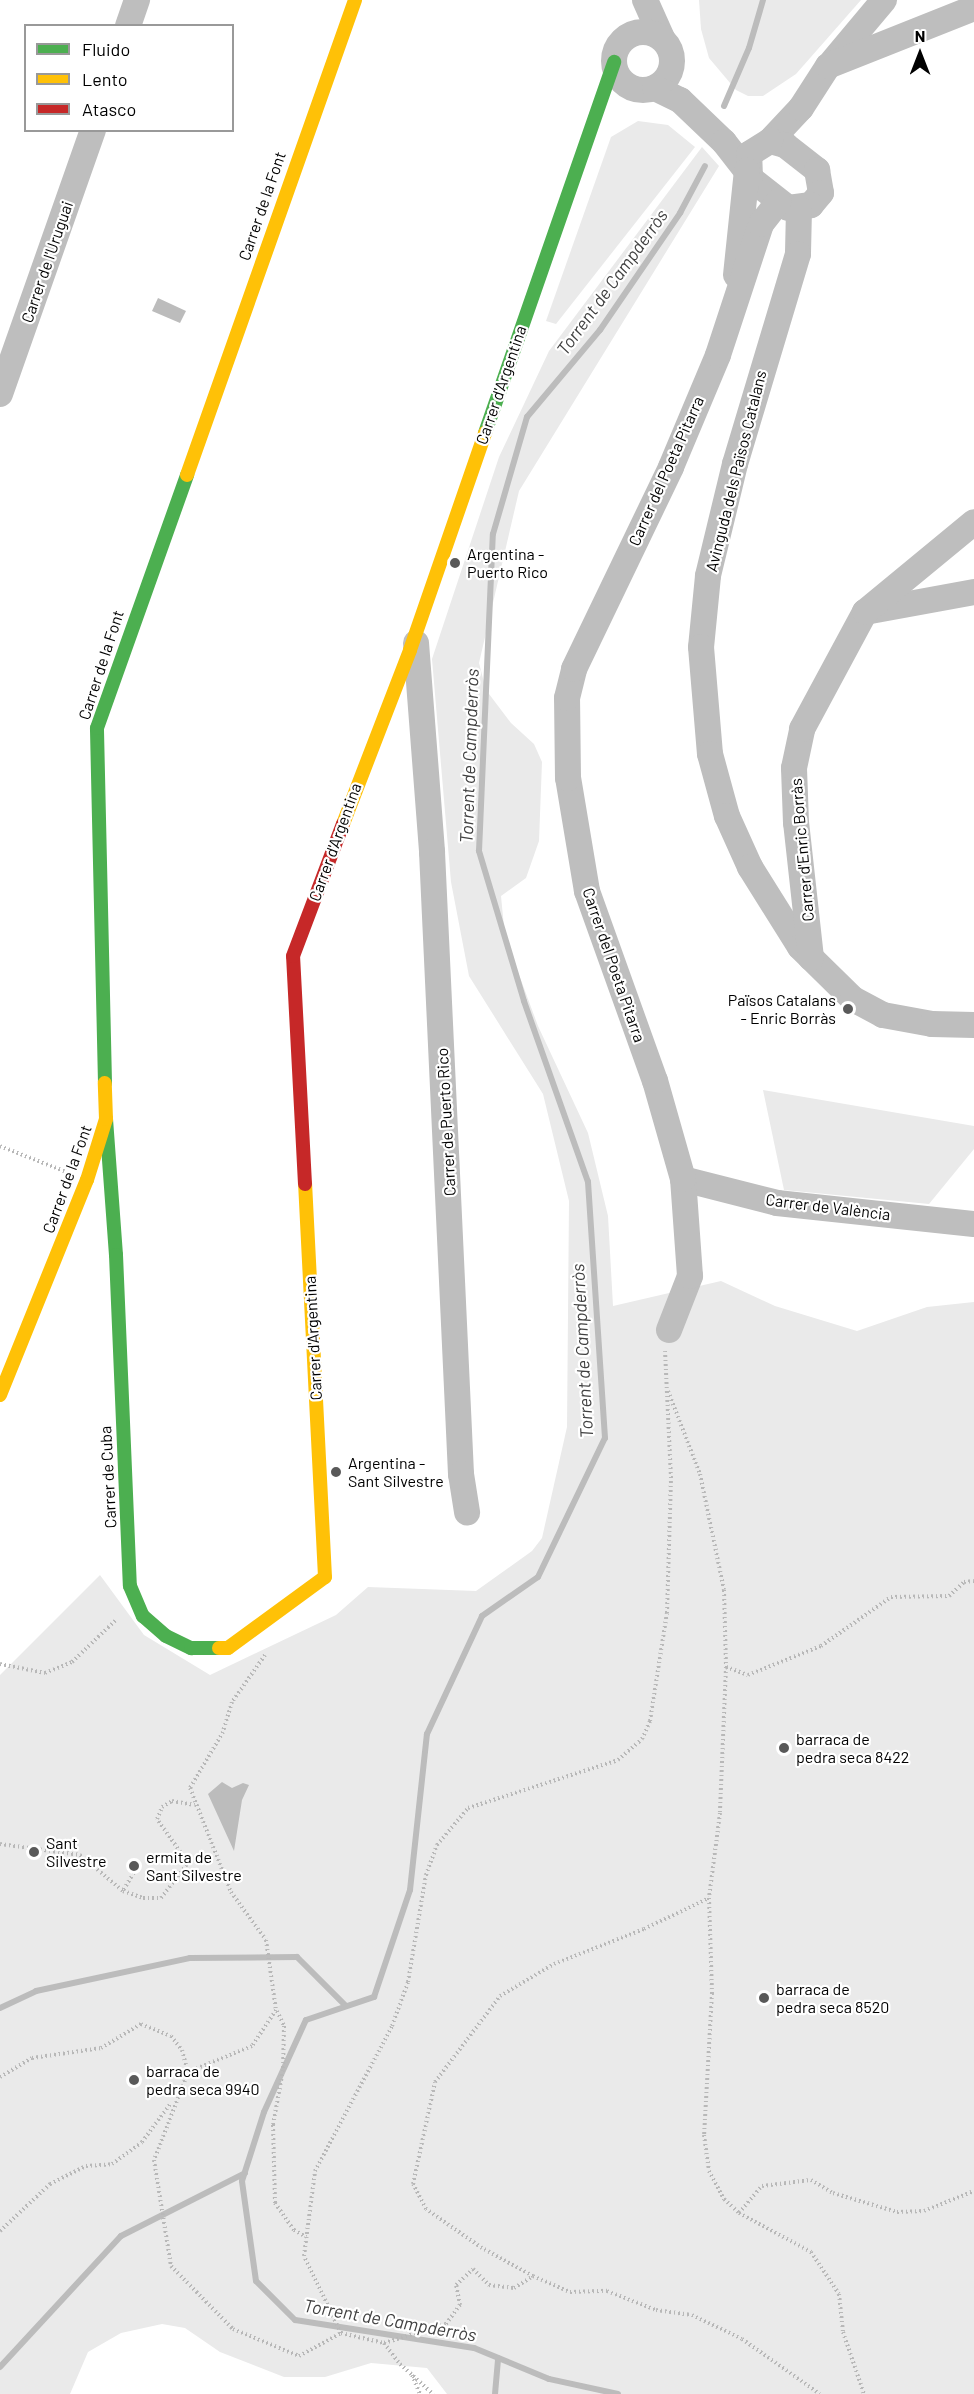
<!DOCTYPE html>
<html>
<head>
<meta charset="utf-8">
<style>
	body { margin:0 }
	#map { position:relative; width:974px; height:2394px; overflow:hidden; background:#fff; font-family:Barlow,sans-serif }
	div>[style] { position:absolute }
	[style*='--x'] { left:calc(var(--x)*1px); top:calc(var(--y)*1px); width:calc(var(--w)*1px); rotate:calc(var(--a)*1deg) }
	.green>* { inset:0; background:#eaeaea }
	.water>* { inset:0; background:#bcbcbc }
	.stream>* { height:6px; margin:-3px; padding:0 3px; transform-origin:3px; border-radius:3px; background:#bcbcbc }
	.path>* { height:4px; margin-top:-2px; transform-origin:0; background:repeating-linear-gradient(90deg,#b8b8b8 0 1.5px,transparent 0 4.5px) }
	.street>* { height:26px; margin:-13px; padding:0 13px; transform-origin:13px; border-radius:13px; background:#bebebe }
	.street>.ring { margin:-13px; padding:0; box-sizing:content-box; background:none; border:26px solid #bebebe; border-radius:50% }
	.fast>* { height:14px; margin:-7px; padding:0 7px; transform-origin:7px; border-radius:7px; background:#4caf50 }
	.slow>* { height:14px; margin:-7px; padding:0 7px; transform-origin:7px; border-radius:7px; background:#ffc107 }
	.jam>* { height:14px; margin:-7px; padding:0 7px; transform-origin:7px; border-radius:7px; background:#c62828 }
	.dots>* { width:16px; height:16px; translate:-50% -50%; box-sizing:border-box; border:3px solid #fff; border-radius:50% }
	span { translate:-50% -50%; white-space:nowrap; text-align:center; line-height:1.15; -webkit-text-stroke:4.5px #fff; paint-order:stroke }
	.street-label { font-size:16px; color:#000 }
	.poi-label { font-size:16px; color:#000 }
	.left { translate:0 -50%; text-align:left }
	.right { translate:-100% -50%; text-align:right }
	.water-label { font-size:18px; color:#414141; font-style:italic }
	.legend { position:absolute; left:24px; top:24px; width:210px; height:108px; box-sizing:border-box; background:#fff; border:2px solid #999; margin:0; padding:8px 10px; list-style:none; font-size:18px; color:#000 }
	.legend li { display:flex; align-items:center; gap:12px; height:30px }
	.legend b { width:30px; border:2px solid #999 }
	.north { position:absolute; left:890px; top:24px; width:60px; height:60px; -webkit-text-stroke:4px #fff; paint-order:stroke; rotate:0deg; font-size:16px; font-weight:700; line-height:24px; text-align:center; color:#000 }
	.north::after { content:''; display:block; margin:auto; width:21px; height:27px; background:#000; clip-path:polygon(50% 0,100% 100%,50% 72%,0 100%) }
</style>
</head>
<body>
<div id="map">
	<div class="green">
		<div style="clip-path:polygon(699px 0,861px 0,796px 74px,763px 96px,748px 96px,736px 90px,709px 58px,701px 29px)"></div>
		<div style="clip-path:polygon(638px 121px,668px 125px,695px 147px,556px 324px,546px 321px,611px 137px)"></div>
		<div style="clip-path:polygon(702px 147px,719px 166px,519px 491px,479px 663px,486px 690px,511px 723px,534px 744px,542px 762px,539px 841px,526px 878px,501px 896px,505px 937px,538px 1026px,588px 1133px,608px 1216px,613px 1306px,721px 1281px,775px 1306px,857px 1331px,927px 1307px,974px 1302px,974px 2394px,447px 2394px,427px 2368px,371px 2363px,325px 2377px,284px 2377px,220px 2352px,185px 2328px,162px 2324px,121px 2333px,88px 2352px,70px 2394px,0 2394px,0 1675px,100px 1575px,144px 1635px,210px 1675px,336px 1615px,368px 1587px,476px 1591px,532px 1551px,542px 1538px,567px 1427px,569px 1201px,543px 1094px,469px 976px,451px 882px,432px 659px,499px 457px,549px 351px)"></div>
		<div style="clip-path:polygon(763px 1090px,974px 1126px,974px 1149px,929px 1204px,784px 1190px)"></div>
	</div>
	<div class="water">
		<div style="clip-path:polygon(158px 298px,186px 311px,180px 323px,152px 311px)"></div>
		<div style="clip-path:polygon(222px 1782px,232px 1788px,243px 1783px,249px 1785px,242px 1800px,234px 1851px,208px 1794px)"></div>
	</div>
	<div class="stream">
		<div style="--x:724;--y:106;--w:63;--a:-66.7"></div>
		<div style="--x:749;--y:48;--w:50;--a:-73.7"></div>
		<div style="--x:0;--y:2008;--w:40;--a:-25"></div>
		<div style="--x:36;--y:1991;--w:157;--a:-12.1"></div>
		<div style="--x:190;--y:1958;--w:107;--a:-0.5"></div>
		<div style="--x:297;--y:1957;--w:69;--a:45"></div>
		<div style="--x:0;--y:2367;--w:178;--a:-47.3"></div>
		<div style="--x:121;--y:2236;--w:139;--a:-26.9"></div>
		<div style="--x:495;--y:2394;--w:36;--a:-85"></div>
		<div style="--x:618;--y:2394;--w:71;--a:-167.7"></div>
		<div style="--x:549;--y:2379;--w:81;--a:-157.5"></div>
		<div style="--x:474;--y:2348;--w:181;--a:-171.1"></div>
		<div style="--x:295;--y:2320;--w:55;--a:-135"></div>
		<div style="--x:256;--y:2281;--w:101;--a:-98"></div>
		<div style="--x:242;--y:2181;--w:72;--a:-72.3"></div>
		<div style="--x:264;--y:2112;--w:101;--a:-65.5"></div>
		<div style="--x:306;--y:2020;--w:72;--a:-18.7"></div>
		<div style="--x:374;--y:1997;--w:113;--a:-71.4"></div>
		<div style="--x:410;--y:1890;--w:157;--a:-83.8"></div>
		<div style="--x:427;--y:1734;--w:130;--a:-65"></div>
		<div style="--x:482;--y:1616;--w:68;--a:-34.9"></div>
		<div style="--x:538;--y:1577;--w:154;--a:-64.3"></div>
		<div style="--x:605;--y:1438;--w:257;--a:-93.8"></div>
		<div style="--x:588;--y:1182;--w:192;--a:-109.5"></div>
		<div style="--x:524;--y:1001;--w:157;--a:-106.7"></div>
		<div style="--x:479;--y:851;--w:317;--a:-87.5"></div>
		<div style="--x:493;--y:534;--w:122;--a:-73.8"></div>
		<div style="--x:527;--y:417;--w:114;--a:-50"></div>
		<div style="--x:600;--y:330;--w:142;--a:-55.6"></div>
		<div style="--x:680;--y:213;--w:53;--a:-62"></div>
	</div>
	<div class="path">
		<div style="--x:0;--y:1146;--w:69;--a:21.3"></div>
		<div style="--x:668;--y:1391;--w:89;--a:68.9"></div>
		<div style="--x:700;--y:1474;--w:118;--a:78.3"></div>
		<div style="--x:724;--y:1590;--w:77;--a:88.5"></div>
		<div style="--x:726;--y:1667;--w:146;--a:92.4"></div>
		<div style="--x:720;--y:1813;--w:86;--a:97.4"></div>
		<div style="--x:709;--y:1898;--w:95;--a:88.2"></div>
		<div style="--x:712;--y:1993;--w:142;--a:93.2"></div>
		<div style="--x:704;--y:2135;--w:36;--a:82"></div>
		<div style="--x:709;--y:2171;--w:32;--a:62"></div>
		<div style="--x:724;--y:2199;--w:21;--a:43"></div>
		<div style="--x:739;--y:2213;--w:35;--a:-50"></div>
		<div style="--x:762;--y:2186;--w:49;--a:-7"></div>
		<div style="--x:811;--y:2180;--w:26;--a:31"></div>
		<div style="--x:833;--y:2193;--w:67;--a:16.5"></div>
		<div style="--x:897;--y:2212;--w:27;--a:-2"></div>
		<div style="--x:924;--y:2211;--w:54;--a:-21.8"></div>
		<div style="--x:265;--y:1655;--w:57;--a:125.1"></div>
		<div style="--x:232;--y:1702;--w:31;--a:107"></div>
		<div style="--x:223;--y:1732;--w:65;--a:120.5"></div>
		<div style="--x:190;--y:1788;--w:112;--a:68.5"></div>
		<div style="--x:231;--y:1892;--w:59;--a:53.9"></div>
		<div style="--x:266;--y:1940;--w:71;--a:81.9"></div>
		<div style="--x:276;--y:2010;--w:43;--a:123.7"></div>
		<div style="--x:252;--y:2046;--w:69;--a:157.9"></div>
		<div style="--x:188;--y:2072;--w:94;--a:111.1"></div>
		<div style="--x:154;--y:2160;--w:107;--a:80.9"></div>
		<div style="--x:171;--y:2266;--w:88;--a:45.5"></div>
		<div style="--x:233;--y:2329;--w:71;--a:22.2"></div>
		<div style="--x:299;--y:2356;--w:48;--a:-28.7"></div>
		<div style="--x:0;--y:1664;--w:46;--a:11.3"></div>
		<div style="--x:45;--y:1673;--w:29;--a:-22"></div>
		<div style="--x:72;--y:1662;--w:62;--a:-43.7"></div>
		<div style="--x:726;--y:1667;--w:23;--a:20"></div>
		<div style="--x:748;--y:1675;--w:79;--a:-21.7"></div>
		<div style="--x:821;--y:1646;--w:85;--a:-35"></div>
		<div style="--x:891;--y:1597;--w:58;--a:-1"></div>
		<div style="--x:949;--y:1596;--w:21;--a:-43"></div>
		<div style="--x:964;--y:1582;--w:10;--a:-6"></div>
		<div style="--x:0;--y:1844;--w:81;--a:7.8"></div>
		<div style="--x:80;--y:1855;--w:56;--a:39.9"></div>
		<div style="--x:136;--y:1869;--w:26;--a:121"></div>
		<div style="--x:123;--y:1891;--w:21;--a:19"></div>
		<div style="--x:143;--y:1898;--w:18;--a:0"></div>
		<div style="--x:161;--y:1898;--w:44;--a:-52.4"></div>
		<div style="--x:188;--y:1863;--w:54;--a:-125.2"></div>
		<div style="--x:157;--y:1819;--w:13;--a:-67"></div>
		<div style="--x:162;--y:1807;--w:12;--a:-31"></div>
		<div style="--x:172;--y:1801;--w:23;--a:10"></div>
		<div style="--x:277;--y:2011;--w:17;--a:65"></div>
		<div style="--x:284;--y:2026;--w:44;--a:91.3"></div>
		<div style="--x:283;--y:2070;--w:56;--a:100.3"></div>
		<div style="--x:273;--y:2125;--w:78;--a:88.5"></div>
		<div style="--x:275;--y:2203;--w:33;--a:55"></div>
		<div style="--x:294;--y:2230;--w:14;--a:30"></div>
		<div style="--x:0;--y:2077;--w:37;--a:-31"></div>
		<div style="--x:32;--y:2058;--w:70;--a:-8.2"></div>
		<div style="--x:101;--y:2048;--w:47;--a:-31"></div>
		<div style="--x:141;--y:2024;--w:32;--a:22"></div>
		<div style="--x:171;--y:2036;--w:18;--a:52"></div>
		<div style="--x:182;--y:2050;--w:23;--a:75"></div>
		<div style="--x:739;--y:2213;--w:82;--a:28.4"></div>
		<div style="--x:811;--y:2252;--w:50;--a:56.3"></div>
		<div style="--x:839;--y:2294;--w:38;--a:84"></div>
		<div style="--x:843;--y:2332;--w:65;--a:71.3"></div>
		<div style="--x:0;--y:2231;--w:69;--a:-43.2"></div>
		<div style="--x:50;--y:2184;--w:40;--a:-26.6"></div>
		<div style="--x:86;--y:2166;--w:26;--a:-4"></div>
		<div style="--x:112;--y:2164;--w:37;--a:-36"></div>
		<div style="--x:142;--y:2142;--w:49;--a:-53.4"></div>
		<div style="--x:533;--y:2276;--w:58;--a:-151.2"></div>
		<div style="--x:482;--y:2248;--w:68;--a:-145.1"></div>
		<div style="--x:426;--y:2209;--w:28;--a:-117"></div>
		<div style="--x:413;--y:2184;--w:104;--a:-77.8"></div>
		<div style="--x:435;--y:2082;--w:108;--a:-52.9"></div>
		<div style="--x:500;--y:1996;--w:63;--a:-30.7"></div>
		<div style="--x:554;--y:1964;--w:97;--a:-21.3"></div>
		<div style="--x:644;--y:1929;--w:72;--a:-25.5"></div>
		<div style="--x:341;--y:2333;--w:85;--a:-115.7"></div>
		<div style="--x:304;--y:2256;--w:86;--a:-82.6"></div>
		<div style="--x:315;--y:2171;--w:164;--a:-62"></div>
		<div style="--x:392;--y:2026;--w:47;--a:-70"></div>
		<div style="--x:408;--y:1982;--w:109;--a:-80.5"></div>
		<div style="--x:426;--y:1875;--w:32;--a:-70"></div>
		<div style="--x:437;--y:1845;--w:48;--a:-50"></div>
		<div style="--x:468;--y:1808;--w:157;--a:-17.7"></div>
		<div style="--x:618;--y:1760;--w:32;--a:-41"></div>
		<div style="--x:642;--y:1739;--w:20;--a:-66"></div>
		<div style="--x:650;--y:1721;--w:109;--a:-81.1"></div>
		<div style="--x:667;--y:1613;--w:135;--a:-88.3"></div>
		<div style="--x:671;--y:1478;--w:127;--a:-92.7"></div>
		<div style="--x:341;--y:2333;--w:44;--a:13.1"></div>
		<div style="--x:384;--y:2343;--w:26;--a:53"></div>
		<div style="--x:400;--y:2364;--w:45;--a:42.3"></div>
		<div style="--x:384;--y:2343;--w:65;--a:-17"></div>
		<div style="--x:446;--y:2324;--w:24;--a:-54"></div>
		<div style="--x:460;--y:2305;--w:20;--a:-101"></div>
		<div style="--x:456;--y:2285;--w:23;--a:-43"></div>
		<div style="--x:473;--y:2269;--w:23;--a:45"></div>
		<div style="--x:489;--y:2285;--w:25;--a:7"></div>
		<div style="--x:514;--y:2288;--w:22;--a:-32"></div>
		<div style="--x:533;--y:2276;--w:40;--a:23.4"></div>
		<div style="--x:570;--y:2292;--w:37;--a:-2"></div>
		<div style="--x:607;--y:2291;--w:53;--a:21.2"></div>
		<div style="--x:656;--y:2310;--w:36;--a:8"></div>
		<div style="--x:692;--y:2315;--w:55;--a:25.6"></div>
		<div style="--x:742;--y:2339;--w:95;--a:35.2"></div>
		<div style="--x:412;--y:2375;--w:21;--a:67"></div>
	</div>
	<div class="street">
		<div style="--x:645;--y:0;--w:42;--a:65.9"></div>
		<div style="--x:128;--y:26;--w:28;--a:-71"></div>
		<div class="ring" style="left:614px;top:32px;width:32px;height:32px"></div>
		<div style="--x:832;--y:62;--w:81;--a:-50"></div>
		<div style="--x:655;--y:88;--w:28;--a:26"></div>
		<div style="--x:680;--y:100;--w:61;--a:43.7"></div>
		<div style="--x:724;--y:142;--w:37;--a:52"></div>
		<div style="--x:770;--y:141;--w:45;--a:-46.8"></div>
		<div style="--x:801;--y:108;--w:50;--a:-57.3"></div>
		<div style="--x:828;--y:66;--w:157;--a:-21.7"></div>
		<div style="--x:770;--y:141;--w:16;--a:15"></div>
		<div style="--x:785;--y:145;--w:41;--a:38"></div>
		<div style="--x:817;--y:170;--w:23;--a:80"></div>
		<div style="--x:821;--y:193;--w:16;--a:130"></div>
		<div style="--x:811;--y:205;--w:23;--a:173"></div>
		<div style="--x:788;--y:208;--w:48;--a:-141.7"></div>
		<div style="--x:750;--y:178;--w:24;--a:-92"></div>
		<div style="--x:749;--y:154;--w:25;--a:-32"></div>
		<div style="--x:799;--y:209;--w:45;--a:91.3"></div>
		<div style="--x:798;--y:254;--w:219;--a:106.7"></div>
		<div style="--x:735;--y:464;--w:115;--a:103.6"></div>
		<div style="--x:708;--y:576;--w:71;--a:95.6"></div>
		<div style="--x:701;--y:647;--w:107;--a:85.2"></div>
		<div style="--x:710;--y:754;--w:64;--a:74.7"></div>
		<div style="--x:727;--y:816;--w:56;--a:65.7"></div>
		<div style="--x:750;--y:867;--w:94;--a:58"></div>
		<div style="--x:800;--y:947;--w:74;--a:44.5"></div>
		<div style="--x:853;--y:999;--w:34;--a:28"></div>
		<div style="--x:883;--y:1015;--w:50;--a:10.4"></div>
		<div style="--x:932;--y:1024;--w:42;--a:1.4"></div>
		<div style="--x:736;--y:275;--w:105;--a:-84"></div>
		<div style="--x:0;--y:394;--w:280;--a:-70.6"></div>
		<div style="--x:865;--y:612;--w:111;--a:-10.4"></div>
		<div style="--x:416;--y:643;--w:210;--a:85.6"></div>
		<div style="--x:432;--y:852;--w:623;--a:87.33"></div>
		<div style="--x:461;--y:1474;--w:39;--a:81"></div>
		<div style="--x:811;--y:958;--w:136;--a:-96.3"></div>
		<div style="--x:796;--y:823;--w:55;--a:-92.1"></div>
		<div style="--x:794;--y:768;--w:40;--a:-78"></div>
		<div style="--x:802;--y:729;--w:133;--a:-61.7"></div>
		<div style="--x:865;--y:612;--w:141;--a:-39.5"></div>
		<div style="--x:683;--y:1179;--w:97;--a:14.3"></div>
		<div style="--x:777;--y:1203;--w:198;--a:6.1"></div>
		<div style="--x:669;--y:1330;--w:58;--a:-68.7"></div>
		<div style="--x:690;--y:1276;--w:97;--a:-94.1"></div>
		<div style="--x:683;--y:1179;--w:102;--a:-105.9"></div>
		<div style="--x:655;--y:1081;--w:202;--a:-109.7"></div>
		<div style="--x:587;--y:891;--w:115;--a:-99.5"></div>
		<div style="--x:568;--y:778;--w:80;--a:-90.7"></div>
		<div style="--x:567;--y:698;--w:30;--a:-76"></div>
		<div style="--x:574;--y:669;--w:224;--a:-64.3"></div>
		<div style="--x:671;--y:467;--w:121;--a:-67.2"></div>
		<div style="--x:718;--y:355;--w:138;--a:-71.8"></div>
		<div style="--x:761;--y:224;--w:28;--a:-52"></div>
	</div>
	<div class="fast">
		<div style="--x:485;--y:433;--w:393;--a:-70.8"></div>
		<div style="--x:105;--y:1083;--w:355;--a:-91.3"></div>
		<div style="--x:97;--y:728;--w:269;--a:-70.4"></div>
		<div style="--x:106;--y:1119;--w:136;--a:85.8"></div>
		<div style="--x:116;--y:1255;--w:331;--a:87.6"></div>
		<div style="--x:130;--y:1586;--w:33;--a:67"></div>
		<div style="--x:143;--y:1616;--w:30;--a:41"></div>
		<div style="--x:166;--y:1636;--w:28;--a:26"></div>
		<div style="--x:191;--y:1648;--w:28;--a:0"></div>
	</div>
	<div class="slow">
		<div style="--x:187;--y:475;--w:504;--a:-70.52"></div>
		<div style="--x:343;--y:824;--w:186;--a:-68.9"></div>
		<div style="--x:410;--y:650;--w:230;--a:-70.9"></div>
		<div style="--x:0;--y:1395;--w:232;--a:-68"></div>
		<div style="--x:87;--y:1180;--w:64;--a:-72.7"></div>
		<div style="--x:106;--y:1119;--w:36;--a:-92"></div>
		<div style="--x:219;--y:1648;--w:9;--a:0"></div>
		<div style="--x:228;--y:1648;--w:120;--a:-36.2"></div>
		<div style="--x:325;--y:1577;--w:394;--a:-92.9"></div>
	</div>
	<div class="jam">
		<div style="--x:305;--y:1184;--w:228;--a:-93"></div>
		<div style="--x:293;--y:956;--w:141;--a:-69.3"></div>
	</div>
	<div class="dots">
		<div style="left:455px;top:563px;background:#595959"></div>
		<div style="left:848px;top:1009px;background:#595959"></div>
		<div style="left:336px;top:1472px;background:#595959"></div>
		<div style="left:784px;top:1748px;background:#595959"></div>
		<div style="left:34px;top:1852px;background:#595959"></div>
		<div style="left:134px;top:1866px;background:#595959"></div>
		<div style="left:764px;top:1998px;background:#595959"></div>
		<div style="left:134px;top:2080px;background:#595959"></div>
	</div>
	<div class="street-label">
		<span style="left:262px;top:206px;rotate:-71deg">Carrer de la Font</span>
		<span style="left:47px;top:262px;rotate:-71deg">Carrer de l'Uruguai</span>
		<span style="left:501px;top:385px;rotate:-71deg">Carrer d'Argentina</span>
		<span style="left:666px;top:471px;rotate:-66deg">Carrer del Poeta Pitarra</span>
		<span style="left:736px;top:471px;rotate:-76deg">Avinguda dels Països Catalans</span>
		<span style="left:101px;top:665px;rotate:-72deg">Carrer de la Font</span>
		<span style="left:335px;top:842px;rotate:-70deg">Carrer d'Argentina</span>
		<span style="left:802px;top:850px;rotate:-95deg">Carrer d'Enric Borràs</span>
		<span style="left:614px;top:965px;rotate:71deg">Carrer del Poeta Pitarra</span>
		<span style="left:446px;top:1122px;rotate:-93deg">Carrer de Puerto Rico</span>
		<span style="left:67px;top:1179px;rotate:-70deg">Carrer de la Font</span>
		<span style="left:828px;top:1207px;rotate:7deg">Carrer de València</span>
		<span style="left:313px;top:1338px;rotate:-93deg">Carrer d'Argentina</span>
		<span style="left:108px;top:1477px;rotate:-93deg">Carrer de Cuba</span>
	</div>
	<div class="poi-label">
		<span class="left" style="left:467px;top:563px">Argentina -<br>Puerto Rico</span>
		<span class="right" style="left:836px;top:1009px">Països Catalans<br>- Enric Borràs</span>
		<span class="left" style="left:348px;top:1472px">Argentina -<br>Sant Silvestre</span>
		<span class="left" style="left:796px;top:1748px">barraca de<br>pedra seca 8422</span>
		<span class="left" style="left:46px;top:1852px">Sant<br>Silvestre</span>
		<span class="left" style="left:146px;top:1866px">ermita de<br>Sant Silvestre</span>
		<span class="left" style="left:776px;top:1998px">barraca de<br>pedra seca 8520</span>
		<span class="left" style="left:146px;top:2080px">barraca de<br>pedra seca 9940</span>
	</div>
	<div class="water-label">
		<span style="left:612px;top:282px;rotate:-54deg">Torrent de Campderròs</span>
		<span style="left:469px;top:756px;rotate:-88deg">Torrent de Campderròs</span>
		<span style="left:582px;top:1351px;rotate:-93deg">Torrent de Campderròs</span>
		<span style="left:390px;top:2320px;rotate:10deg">Torrent de Campderròs</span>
	</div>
	<ul class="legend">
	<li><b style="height:8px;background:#4caf50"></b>Fluido</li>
	<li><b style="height:8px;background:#ffc107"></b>Lento</li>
	<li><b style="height:8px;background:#c62828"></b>Atasco</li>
	</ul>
	<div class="north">N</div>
</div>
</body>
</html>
